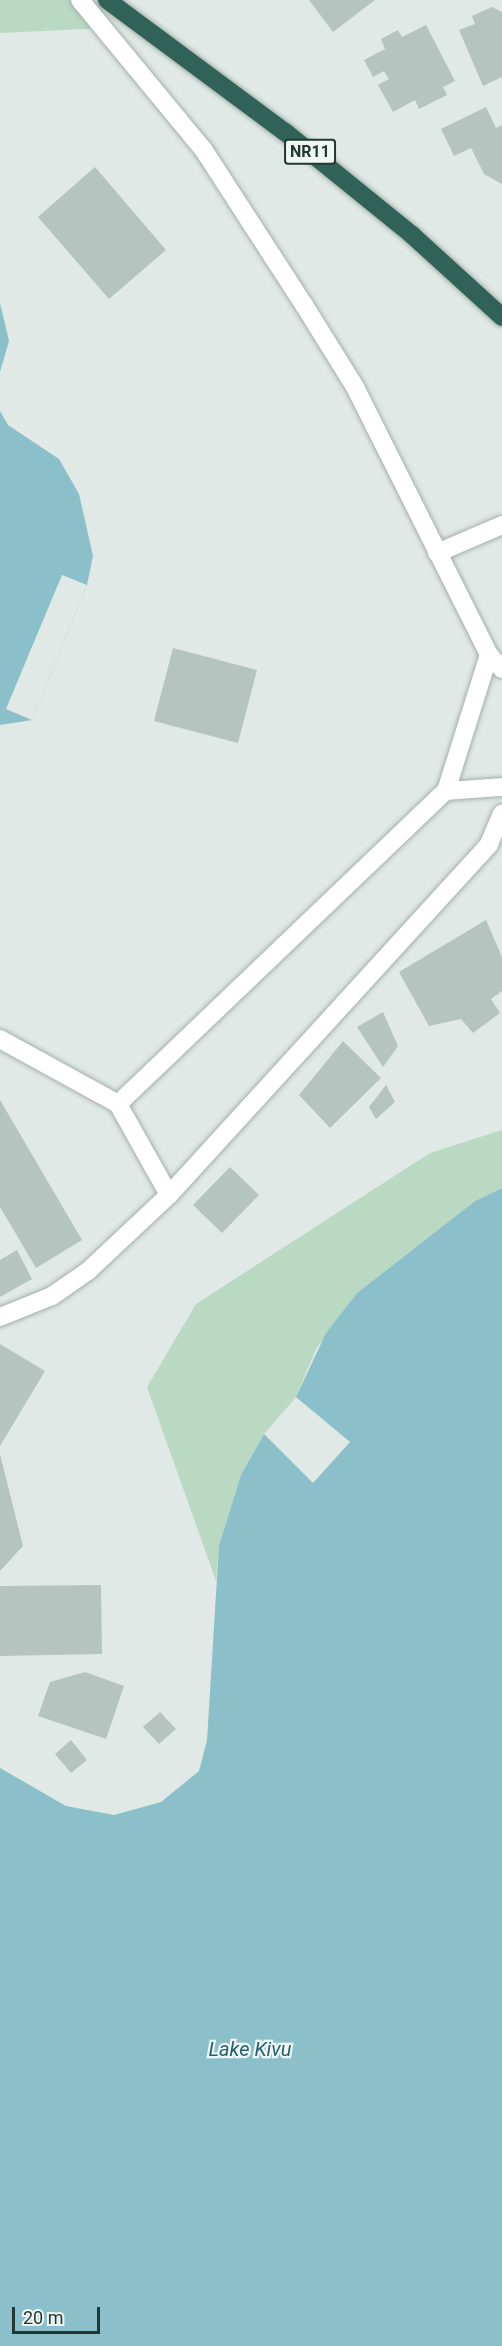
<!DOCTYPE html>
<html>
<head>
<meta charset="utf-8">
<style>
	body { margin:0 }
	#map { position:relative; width:502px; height:2346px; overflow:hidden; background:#e0e9e5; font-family:Roboto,sans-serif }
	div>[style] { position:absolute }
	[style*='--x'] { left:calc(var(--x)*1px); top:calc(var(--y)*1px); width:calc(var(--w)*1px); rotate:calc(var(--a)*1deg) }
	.green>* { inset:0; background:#bad9c3 }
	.water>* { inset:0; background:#8bc0cb }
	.pier>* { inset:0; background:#e0e9e5 }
	.building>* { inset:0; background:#b5c4be }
	.roads { filter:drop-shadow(0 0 2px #a3b0ac) drop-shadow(0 0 2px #a3b0ac) }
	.street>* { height:18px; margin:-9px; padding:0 9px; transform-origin:9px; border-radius:9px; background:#fff }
	.highway>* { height:18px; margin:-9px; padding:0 9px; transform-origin:9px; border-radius:9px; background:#306258 }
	span { translate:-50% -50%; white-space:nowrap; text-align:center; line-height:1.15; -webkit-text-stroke:4.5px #f0f6f3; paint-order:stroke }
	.shield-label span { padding:2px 4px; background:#f0f6f3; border:2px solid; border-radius:4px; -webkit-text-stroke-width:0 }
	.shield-label { font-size:16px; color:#223832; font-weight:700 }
	.water-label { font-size:20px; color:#21616f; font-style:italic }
	.scale { position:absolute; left:12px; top:2307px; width:88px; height:27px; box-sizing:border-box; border:3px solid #223832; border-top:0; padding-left:8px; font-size:18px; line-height:21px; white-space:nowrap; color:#223832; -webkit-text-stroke:4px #f0f6f3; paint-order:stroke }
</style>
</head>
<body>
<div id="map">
	<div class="green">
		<div style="clip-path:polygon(0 0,80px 0,108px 28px,0 33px)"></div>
		<div style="clip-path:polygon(502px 1130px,502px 1188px,475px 1201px,357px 1293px,316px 1349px,296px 1397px,264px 1434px,241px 1475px,219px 1545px,216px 1581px,147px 1387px,196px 1304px,430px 1153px)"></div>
	</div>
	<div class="water">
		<div style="clip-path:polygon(0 303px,9px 341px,0 372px)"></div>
		<div style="clip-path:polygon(0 411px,8px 425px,59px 459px,79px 494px,93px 556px,87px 585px,32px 720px,0 725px)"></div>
		<div style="clip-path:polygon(502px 1188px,502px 2346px,0 2346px,0 1768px,66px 1806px,114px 1815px,161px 1802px,199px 1771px,207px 1740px,219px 1545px,241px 1475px,264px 1434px,296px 1397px,326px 1333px,357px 1293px,475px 1201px)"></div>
	</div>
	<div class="pier">
		<div style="clip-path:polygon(62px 575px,87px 585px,32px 720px,6px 709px)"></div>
		<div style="clip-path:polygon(296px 1397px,350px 1442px,313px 1483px,264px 1434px)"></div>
	</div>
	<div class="building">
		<div style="clip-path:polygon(309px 0,375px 0,333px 32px)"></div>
		<div style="clip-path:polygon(492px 7px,502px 12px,502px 77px,483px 86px,459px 30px,475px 24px,472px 16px)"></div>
		<div style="clip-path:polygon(426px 25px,455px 81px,443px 87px,447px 95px,419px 109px,415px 100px,393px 112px,378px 85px,389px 79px,384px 71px,373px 77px,364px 60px,385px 49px,381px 39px,398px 30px,402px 37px)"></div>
		<div style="clip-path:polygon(486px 107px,496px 128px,502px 125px,502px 184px,484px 174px,471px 148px,454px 156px,441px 129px)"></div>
		<div style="clip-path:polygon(95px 167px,166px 250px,109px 299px,38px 217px)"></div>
		<div style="clip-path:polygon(173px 648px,257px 670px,238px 743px,154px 721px)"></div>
		<div style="clip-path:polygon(486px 920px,502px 957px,502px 991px,491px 999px,500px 1013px,473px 1033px,461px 1019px,429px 1026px,399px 972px)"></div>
		<div style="clip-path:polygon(383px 1012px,398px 1046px,383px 1067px,357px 1027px)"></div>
		<div style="clip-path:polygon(343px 1041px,381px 1078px,330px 1128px,299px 1095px)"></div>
		<div style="clip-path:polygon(386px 1085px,395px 1102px,376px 1119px,369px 1107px)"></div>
		<div style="clip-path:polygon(0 1100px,82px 1240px,36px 1268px,0 1207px)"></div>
		<div style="clip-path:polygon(230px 1167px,259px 1195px,222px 1233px,193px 1205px)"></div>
		<div style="clip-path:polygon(17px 1250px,32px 1279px,0 1297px,0 1260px)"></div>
		<div style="clip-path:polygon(0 1344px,45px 1371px,0 1446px)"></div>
		<div style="clip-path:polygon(0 1454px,23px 1546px,0 1571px)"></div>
		<div style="clip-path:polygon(101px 1585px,102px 1654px,0 1656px,0 1586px)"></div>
		<div style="clip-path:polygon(85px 1672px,124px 1686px,106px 1739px,38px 1716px,50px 1682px)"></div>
		<div style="clip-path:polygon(160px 1712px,176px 1729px,159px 1744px,143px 1727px)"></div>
		<div style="clip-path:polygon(71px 1740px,87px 1760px,71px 1773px,55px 1754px)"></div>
	</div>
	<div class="roads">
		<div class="street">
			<div style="--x:80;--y:0;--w:193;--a:50.5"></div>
			<div style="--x:203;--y:149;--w:186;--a:57.1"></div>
			<div style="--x:304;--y:305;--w:97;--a:58.1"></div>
			<div style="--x:355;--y:387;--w:300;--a:63.4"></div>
			<div style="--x:489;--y:655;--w:19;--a:47"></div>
			<div style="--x:437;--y:553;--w:71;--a:-23.3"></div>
			<div style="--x:446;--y:791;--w:56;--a:-4.1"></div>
			<div style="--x:0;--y:1039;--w:135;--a:28.8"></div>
			<div style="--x:118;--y:1104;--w:104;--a:60.7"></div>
			<div style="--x:118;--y:1104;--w:453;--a:-43.7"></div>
			<div style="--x:446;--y:791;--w:143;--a:-72.5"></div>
			<div style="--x:0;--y:1317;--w:56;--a:-22"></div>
			<div style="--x:52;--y:1296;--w:44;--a:-34.8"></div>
			<div style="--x:88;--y:1271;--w:111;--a:-43.2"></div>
			<div style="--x:169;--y:1195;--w:475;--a:-47.6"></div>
			<div style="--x:489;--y:844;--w:33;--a:-67"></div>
		</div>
		<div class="highway">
			<div style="--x:107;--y:0;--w:222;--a:36.6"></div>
			<div style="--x:285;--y:132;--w:164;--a:39"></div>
			<div style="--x:412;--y:235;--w:122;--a:42.3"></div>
		</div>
	</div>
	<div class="shield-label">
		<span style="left:310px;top:152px">NR11</span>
	</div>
	<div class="water-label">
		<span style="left:250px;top:2049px">Lake Kivu</span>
	</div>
	<div class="scale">20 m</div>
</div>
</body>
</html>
